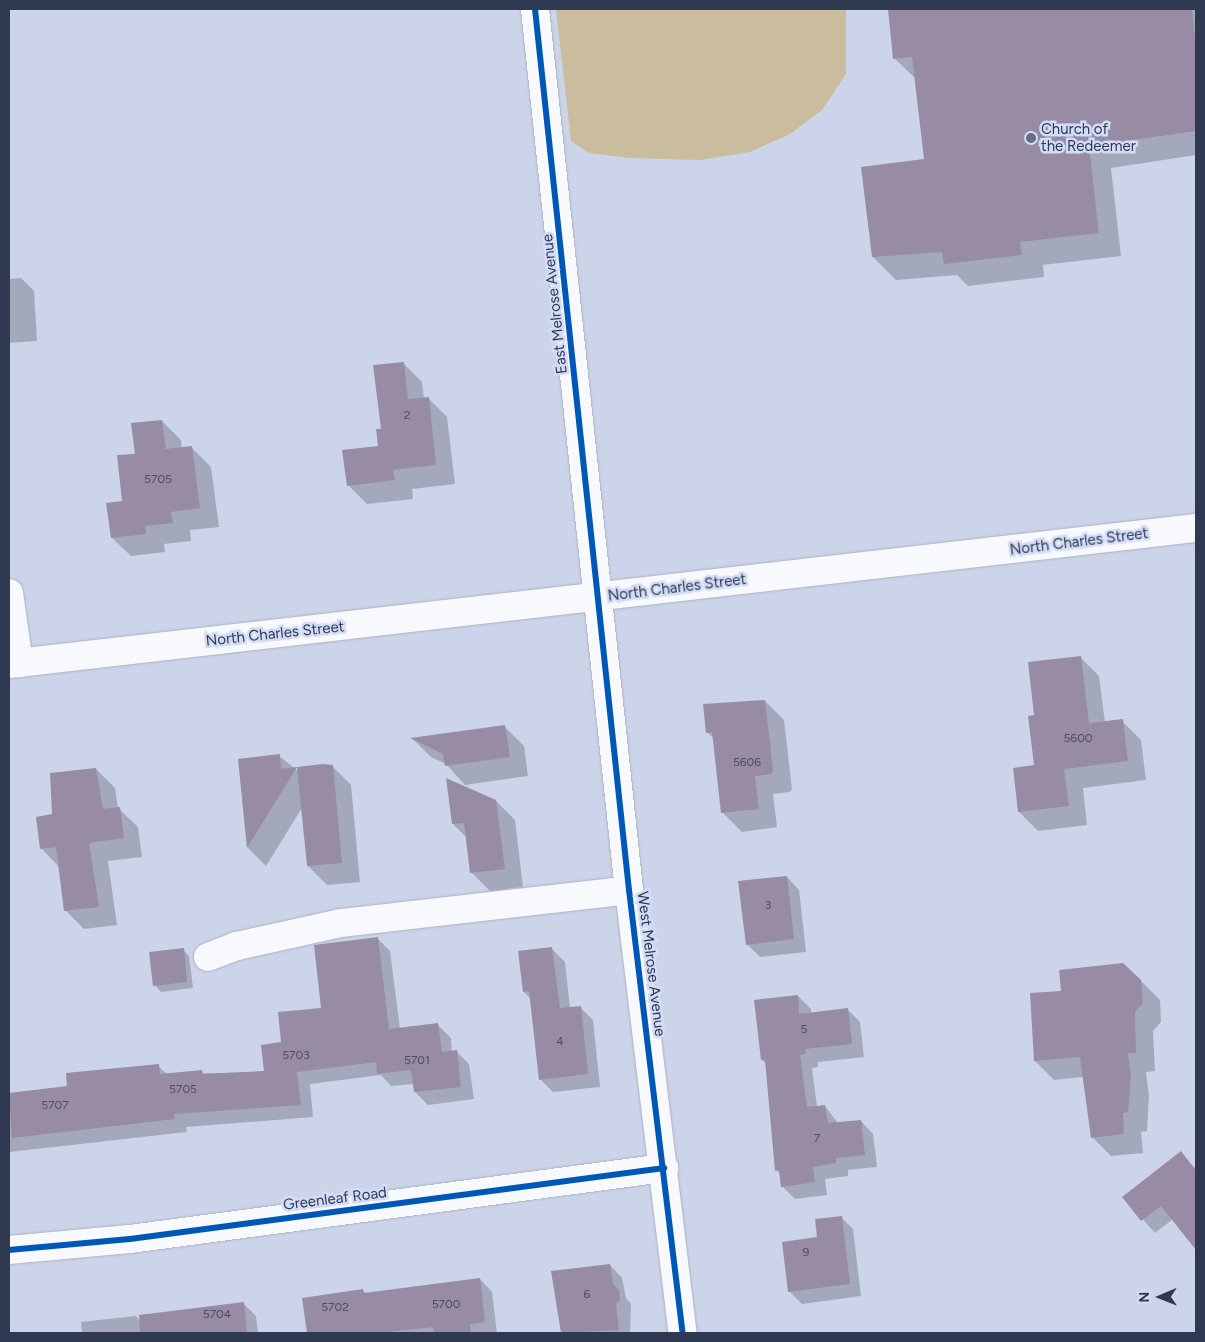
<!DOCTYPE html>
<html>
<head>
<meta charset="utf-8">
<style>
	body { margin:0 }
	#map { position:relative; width:1205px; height:1342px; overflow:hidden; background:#ccd4e9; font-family:Figtree,sans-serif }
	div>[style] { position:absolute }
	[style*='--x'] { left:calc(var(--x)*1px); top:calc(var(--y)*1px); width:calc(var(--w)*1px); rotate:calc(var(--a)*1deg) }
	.green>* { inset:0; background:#c9bd9d }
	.shadow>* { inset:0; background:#0003 }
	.building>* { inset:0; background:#988ca4 }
	.roads { filter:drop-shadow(0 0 1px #a9b1c6) drop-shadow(0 0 1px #a9b1c6) }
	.minor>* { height:28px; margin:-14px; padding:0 14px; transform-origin:14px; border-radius:14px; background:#f7f9fc }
	.major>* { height:28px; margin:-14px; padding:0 14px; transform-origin:14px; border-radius:14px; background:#f7f9fc }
	.cycleway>* { height:6px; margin:-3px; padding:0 3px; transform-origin:3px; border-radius:3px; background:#0057b8 }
	.dots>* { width:14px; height:14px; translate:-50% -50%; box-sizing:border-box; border:2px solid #d2dcf6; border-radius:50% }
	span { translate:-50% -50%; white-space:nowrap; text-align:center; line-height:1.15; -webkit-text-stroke:5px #d2dcf6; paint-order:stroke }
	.number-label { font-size:12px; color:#4a4e66 }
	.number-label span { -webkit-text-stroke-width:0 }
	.poi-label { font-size:15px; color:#303952 }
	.left { translate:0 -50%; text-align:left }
	.street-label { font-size:15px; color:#303952 }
	.frame { position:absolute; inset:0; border:10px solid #303952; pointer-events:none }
	.north { position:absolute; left:1135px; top:1272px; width:50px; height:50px; -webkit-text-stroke:4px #d2dcf6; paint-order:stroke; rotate:269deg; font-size:14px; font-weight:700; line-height:20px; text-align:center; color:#303952 }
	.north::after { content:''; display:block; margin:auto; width:18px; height:22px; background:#303952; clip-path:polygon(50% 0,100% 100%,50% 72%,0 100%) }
</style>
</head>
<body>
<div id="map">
	<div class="green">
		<div style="clip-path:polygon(556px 9px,846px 9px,846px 74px,822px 110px,790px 134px,750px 152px,700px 160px,630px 158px,589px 153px,571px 141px)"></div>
	</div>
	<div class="shadow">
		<div style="clip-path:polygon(889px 9px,1196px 9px,1196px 155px,1111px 168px,1121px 256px,1043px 265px,1044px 277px,968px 286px,957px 275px,896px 280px,873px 257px,925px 160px,916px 79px,894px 58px)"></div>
		<div style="clip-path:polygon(21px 278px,34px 291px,37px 341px,9px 343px,9px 279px)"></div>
		<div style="clip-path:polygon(403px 363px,422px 382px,424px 399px,428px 398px,447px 417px,455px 484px,412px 489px,413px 499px,367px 504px,348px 485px,379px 447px)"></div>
		<div style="clip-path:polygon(162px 421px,181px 440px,182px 449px,192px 448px,211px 467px,219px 527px,190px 530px,191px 541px,164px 544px,165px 552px,131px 556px,112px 538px,124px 502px)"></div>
		<div style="clip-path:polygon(1080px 657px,1099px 676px,1105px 723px,1122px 721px,1141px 740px,1146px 780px,1083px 788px,1087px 825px,1038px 831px,1019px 812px,1014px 769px,1036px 766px,1035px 716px)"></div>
		<div style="clip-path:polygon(765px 701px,784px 720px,792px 789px,790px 792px,773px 794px,777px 827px,742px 832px,723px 813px,715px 740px,707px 732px)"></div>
		<div style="clip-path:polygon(505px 727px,524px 746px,528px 776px,465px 785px,446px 764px,431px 757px,413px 739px)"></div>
		<div style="clip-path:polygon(279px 756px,298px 771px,332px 766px,351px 785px,360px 882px,327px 885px,308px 866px,302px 808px,266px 866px,248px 848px,239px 760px)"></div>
		<div style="clip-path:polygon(96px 769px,115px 788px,118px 808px,138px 827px,142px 857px,108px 861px,117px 925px,84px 929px,65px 910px,59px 867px,41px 848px,54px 816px)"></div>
		<div style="clip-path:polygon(496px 801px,515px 820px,523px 887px,490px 891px,471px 872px,467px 838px,453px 824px)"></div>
		<div style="clip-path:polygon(787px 877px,799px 890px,806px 952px,760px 957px,747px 944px)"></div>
		<div style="clip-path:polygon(377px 938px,390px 951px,400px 1029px,438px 1025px,451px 1038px,452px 1052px,457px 1052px,469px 1064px,474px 1099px,428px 1105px,415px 1092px,414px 1084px,391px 1086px,381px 1075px,310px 1084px,313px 1117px,186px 1127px,187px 1132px,9px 1152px,9px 1094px,69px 1087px,158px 1066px,167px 1074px,266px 1072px,283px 1044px,323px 1009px)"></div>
		<div style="clip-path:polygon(552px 949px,565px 962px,570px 1008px,580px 1007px,593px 1020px,600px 1087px,553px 1092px,540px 1079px,531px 999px,524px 992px)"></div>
		<div style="clip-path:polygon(183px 950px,189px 956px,193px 988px,161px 992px,155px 985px)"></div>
		<div style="clip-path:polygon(1140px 980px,1160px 1000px,1161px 1022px,1153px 1031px,1155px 1071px,1146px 1072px,1149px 1096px,1147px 1131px,1141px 1132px,1143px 1153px,1111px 1156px,1092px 1137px,1083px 1077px,1054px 1080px,1035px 1061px,1063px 992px)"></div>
		<div style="clip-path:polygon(798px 996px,811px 1009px,811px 1013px,847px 1009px,860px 1022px,864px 1057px,818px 1062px,818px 1067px,812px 1068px,817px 1107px,825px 1106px,838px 1123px,861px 1121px,873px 1134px,877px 1167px,848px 1170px,848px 1176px,825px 1179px,827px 1195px,795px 1199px,782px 1186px,781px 1175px,776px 1170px,766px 1064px,762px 1060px)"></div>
		<div style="clip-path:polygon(1181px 1153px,1196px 1169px,1196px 1248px,1173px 1219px,1155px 1233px,1124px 1198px)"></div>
		<div style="clip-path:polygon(841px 1217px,853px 1229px,861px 1296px,802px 1304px,790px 1292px,783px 1243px,818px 1238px)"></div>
		<div style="clip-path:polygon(610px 1265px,622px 1278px,626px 1298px,631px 1304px,630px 1333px,562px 1333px,552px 1272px)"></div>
		<div style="clip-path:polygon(480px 1279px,492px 1292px,497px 1333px,308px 1333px,303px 1299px,362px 1290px,367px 1294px)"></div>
		<div style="clip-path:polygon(243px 1303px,256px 1316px,258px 1333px,157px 1333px,193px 1329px)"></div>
		<div style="clip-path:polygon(136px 1316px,150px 1333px,82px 1333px,81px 1322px)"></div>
	</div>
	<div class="building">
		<div style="clip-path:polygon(888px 9px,1192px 9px,1196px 48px,1196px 131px,1089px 146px,1099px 233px,1020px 242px,1022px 255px,944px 264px,942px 252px,872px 257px,861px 167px,924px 159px,912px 57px,893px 59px)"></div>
		<div style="clip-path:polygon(404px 362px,408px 399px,429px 397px,436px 465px,393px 470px,395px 480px,347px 486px,342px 450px,378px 446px,376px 429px,381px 429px,373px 365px)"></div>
		<div style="clip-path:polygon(162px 420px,166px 449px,192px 446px,200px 508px,171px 512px,173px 523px,145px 526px,146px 534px,111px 538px,106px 503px,122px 501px,117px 455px,135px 454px,131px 423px)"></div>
		<div style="clip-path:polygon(1081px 656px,1089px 723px,1123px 719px,1128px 761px,1064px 769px,1069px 806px,1018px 812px,1013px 768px,1034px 765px,1028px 716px,1034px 715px,1028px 662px)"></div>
		<div style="clip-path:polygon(765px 700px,773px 770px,771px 774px,755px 776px,759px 809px,721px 813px,712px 732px,706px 733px,703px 704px)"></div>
		<div style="clip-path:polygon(505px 725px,510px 757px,445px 766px,443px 754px,410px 738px)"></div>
		<div style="clip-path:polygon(280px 754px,281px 769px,297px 767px,247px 848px,238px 759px)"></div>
		<div style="clip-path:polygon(323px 764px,333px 765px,342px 863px,307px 866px,297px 767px)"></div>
		<div style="clip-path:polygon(96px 768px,103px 809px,120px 807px,124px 838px,89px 843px,99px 907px,64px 911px,56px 847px,40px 849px,36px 817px,52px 814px,50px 773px)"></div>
		<div style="clip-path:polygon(446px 778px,496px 800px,505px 869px,470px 873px,464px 823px,452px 824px)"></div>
		<div style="clip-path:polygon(787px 876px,794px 939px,746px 945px,738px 881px)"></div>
		<div style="clip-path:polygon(378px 937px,389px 1029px,438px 1023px,442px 1052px,457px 1050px,461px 1087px,414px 1092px,411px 1070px,377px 1074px,376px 1062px,297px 1072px,301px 1105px,174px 1114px,175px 1119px,12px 1138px,9px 1093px,67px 1086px,66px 1073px,159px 1064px,160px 1074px,202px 1070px,203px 1074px,264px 1071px,261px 1045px,281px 1042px,278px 1012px,321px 1008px,314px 945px)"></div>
		<div style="clip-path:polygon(552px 947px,560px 1008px,581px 1006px,588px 1074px,539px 1080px,529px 991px,523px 992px,518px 951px)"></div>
		<div style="clip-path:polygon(184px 948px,187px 982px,153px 986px,149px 952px)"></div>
		<div style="clip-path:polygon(1123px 963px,1141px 980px,1143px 1003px,1135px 1012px,1136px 1053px,1128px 1053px,1131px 1076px,1128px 1112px,1123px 1113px,1124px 1134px,1091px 1138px,1080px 1057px,1034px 1061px,1030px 993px,1061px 991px,1059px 970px)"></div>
		<div style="clip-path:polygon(798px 995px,799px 1014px,848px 1008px,852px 1044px,805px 1049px,806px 1054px,800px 1055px,807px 1107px,825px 1105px,828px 1123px,861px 1120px,865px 1155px,836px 1158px,836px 1163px,813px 1167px,815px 1182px,781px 1187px,779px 1170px,775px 1171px,765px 1060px,761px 1060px,754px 1000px)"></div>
		<div style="clip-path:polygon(1181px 1151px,1196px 1171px,1196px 1250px,1161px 1206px,1141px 1221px,1122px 1197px)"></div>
		<div style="clip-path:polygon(842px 1216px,850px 1284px,788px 1292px,782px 1242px,817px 1237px,815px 1219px)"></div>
		<div style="clip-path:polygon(610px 1264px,613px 1284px,619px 1290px,620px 1300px,616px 1304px,619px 1330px,561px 1333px,551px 1271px)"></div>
		<div style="clip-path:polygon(480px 1278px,485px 1322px,470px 1324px,471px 1333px,434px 1333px,433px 1327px,380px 1333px,307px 1333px,302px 1298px,363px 1289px,364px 1293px)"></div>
		<div style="clip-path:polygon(244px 1302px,247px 1333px,140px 1333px,139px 1315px)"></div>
	</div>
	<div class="roads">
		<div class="minor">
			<div style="--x:535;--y:9;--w:886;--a:83.91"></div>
			<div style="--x:629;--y:890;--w:446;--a:83.1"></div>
			<div style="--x:9;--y:593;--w:71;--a:81.9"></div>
			<div style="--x:208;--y:957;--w:31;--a:-21"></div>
			<div style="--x:237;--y:946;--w:107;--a:-12.5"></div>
			<div style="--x:341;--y:923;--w:290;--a:-6.5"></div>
			<div style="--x:9;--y:1250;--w:121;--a:-5.2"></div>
			<div style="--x:130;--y:1239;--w:539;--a:-7.57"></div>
		</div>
		<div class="major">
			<div style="--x:9;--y:664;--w:1195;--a:-6.54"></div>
		</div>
	</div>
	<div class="cycleway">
		<div style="--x:535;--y:9;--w:886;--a:83.91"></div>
		<div style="--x:629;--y:890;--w:446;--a:83.1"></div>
		<div style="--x:9;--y:1250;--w:121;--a:-5.2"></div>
		<div style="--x:130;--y:1239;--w:539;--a:-7.57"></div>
	</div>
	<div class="dots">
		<div style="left:1031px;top:138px;background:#676f87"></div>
	</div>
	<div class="number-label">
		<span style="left:407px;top:416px">2</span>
		<span style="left:158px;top:480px">5705</span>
		<span style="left:1078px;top:739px">5600</span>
		<span style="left:747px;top:763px">5606</span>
		<span style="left:768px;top:906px">3</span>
		<span style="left:804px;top:1030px">5</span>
		<span style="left:560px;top:1042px">4</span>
		<span style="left:296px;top:1056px">5703</span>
		<span style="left:417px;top:1061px">5701</span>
		<span style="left:183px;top:1090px">5705</span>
		<span style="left:55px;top:1106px">5707</span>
		<span style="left:817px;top:1139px">7</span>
		<span style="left:806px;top:1253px">9</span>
		<span style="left:587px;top:1295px">6</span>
		<span style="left:446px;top:1305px">5700</span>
		<span style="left:335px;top:1308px">5702</span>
		<span style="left:217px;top:1315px">5704</span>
	</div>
	<div class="poi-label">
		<span class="left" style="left:1041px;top:138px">Church of<br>the Redeemer</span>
	</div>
	<div class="street-label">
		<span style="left:555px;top:304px;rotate:-96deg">East Melrose Avenue</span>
		<span style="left:1079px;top:542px;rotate:-7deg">North Charles Street</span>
		<span style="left:677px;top:588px;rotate:-7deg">North Charles Street</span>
		<span style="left:275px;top:634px;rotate:-6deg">North Charles Street</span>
		<span style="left:651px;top:964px;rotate:83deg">West Melrose Avenue</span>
		<span style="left:335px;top:1199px;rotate:-7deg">Greenleaf Road</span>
	</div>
	<div class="frame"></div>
	<div class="north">N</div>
</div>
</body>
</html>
